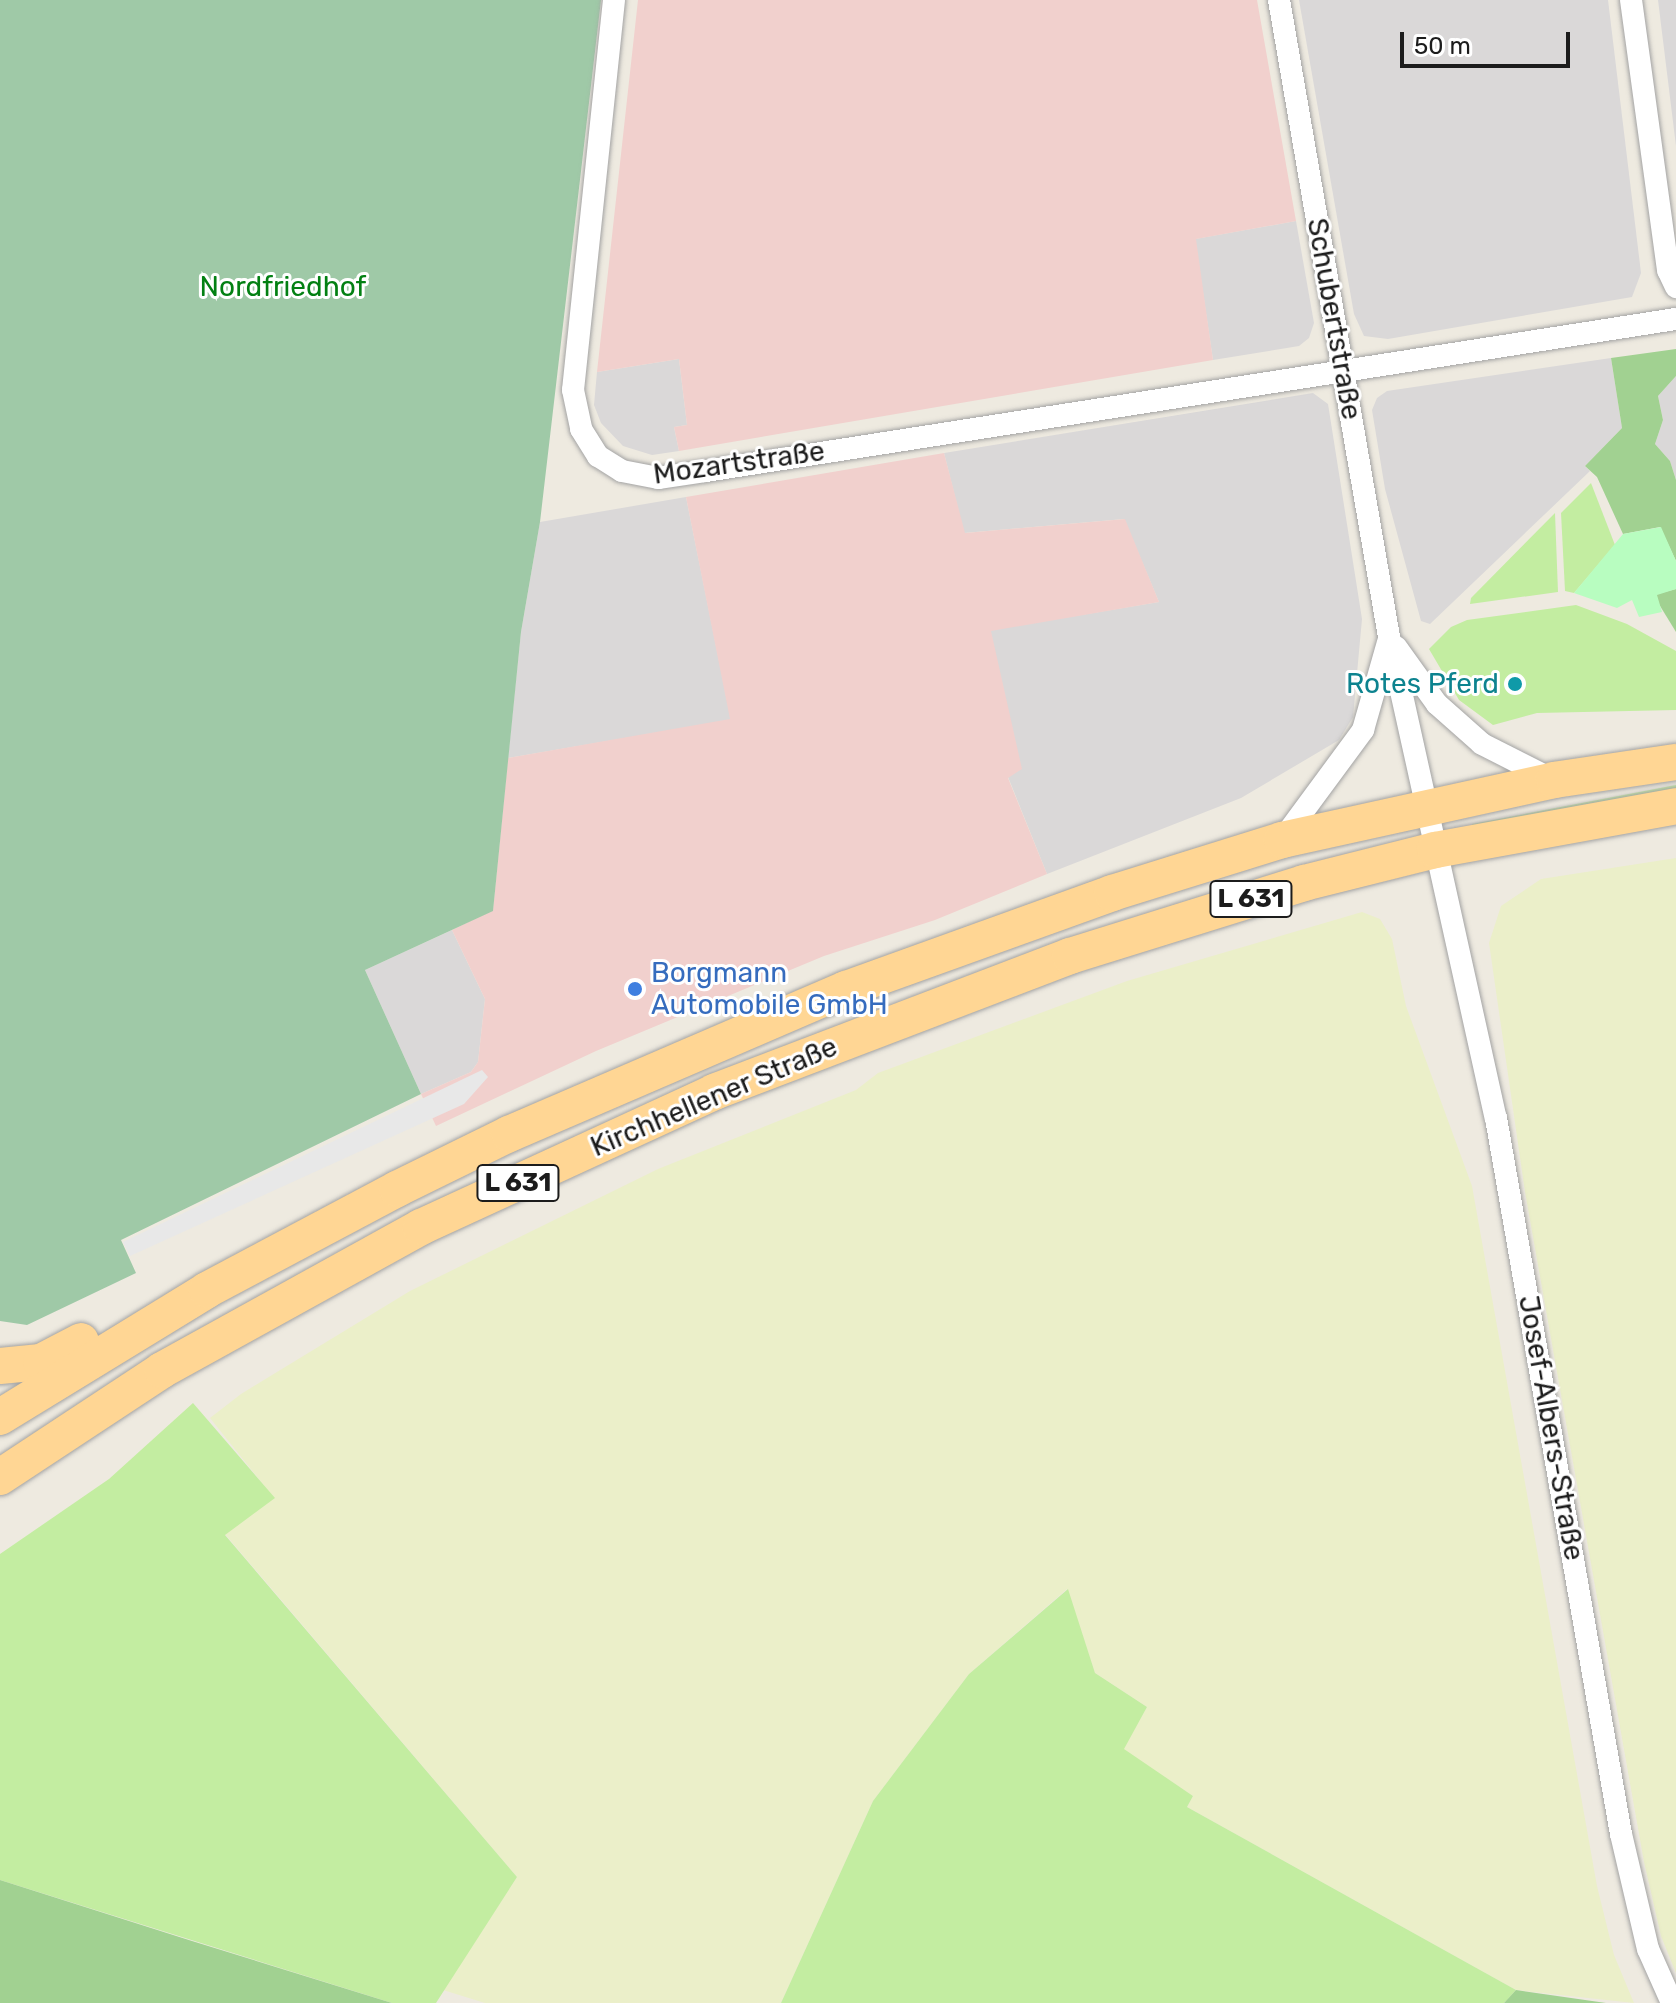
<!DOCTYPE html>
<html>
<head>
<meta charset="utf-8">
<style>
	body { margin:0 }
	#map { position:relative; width:1676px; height:2003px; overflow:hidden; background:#eeeae0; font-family:Rubik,sans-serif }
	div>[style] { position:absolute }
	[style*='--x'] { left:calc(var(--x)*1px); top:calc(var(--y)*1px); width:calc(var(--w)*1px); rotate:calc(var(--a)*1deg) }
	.residential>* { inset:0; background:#dad8d8 }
	.commercial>* { inset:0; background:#f1d0cd }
	.farmland>* { inset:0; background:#ebefc9 }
	.grass>* { inset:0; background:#c3eda1 }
	.forest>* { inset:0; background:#a1d191 }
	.cemetery>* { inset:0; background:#9fc9a7 }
	.park>* { inset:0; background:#b8fdc0 }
	.parking>* { inset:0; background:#e8e8e8 }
	.roads { filter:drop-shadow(0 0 2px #a3a3a3) drop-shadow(0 0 2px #a3a3a3) }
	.street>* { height:22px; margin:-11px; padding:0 11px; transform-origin:11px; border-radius:11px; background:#fff }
	.primary>* { height:36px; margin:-18px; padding:0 18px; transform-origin:18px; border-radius:18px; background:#ffd694 }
	.dots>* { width:22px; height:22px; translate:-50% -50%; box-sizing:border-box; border:4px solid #fff; border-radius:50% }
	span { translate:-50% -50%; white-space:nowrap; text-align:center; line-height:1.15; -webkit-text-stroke:6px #fff; paint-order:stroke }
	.shield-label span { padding:2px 6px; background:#fff; border:2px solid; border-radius:6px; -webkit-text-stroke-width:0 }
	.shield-label { font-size:26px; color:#1c1c1c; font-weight:700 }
	.park-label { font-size:28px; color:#038013 }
	.street-label { font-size:28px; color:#1c1c1c }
	.culture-label { font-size:28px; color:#0d838f }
	.right { translate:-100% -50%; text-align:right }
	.shop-label { font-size:28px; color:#366cbe }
	.left { translate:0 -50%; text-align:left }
	.scale { position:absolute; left:1400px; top:32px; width:170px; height:36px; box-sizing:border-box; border:4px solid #1c1c1c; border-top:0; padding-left:10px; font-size:24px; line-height:28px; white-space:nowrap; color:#1c1c1c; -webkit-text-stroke:6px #fff; paint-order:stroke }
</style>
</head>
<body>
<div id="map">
	<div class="residential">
		<div style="clip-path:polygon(1299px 0,1608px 0,1641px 273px,1632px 297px,1388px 339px,1364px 336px,1354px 314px)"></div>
		<div style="clip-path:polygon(1658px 0,1676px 0,1676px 146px)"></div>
		<div style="clip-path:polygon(1296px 221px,1314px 323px,1309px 338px,1299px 346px,1213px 360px,1195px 239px)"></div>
		<div style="clip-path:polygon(1611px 358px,1622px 428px,1585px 466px,1590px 471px,1430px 624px,1421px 621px,1385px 489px,1372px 410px,1377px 398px,1387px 391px)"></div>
		<div style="clip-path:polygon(679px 359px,687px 425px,674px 427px,679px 451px,652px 455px,623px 446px,601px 423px,594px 405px,597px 372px)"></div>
		<div style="clip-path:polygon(1676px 376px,1676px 480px,1670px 461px,1655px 444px,1663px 420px,1658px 396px)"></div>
		<div style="clip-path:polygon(1313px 393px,1328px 404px,1362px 619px,1353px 717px,1339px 740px,1241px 798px,1047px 874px,1008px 777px,1021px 769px,990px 630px,1159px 602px,1124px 519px,964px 533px,944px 453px)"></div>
		<div style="clip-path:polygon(686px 497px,731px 720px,508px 758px,521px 632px,540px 522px)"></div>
		<div style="clip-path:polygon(452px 930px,485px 999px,478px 1062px,471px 1072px,421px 1094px,365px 970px)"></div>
	</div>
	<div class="commercial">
		<div style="clip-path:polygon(638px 0,1257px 0,1296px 221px,1196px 239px,1213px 360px,679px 451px,674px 427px,687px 425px,679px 359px,597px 372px)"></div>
		<div style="clip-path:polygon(944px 453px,965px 533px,1125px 519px,1159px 602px,991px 631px,1022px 769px,1008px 778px,1047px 874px,935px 920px,824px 956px,596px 1051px,436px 1126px,421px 1094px,471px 1072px,478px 1062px,485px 999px,452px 930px,493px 910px,508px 758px,730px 719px,686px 497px)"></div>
	</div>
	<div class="farmland">
		<div style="clip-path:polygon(1676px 858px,1676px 1973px,1661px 1936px,1644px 1862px,1525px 1192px,1489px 943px,1501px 906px,1541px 879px)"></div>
		<div style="clip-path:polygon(1362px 912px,1380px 919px,1392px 939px,1406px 1006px,1472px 1186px,1597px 1886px,1614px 1955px,1634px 2003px,1516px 1990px,1187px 1807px,1193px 1796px,1123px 1749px,1147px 1707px,1095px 1673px,1067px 1589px,969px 1674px,873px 1801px,781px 2003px,485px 2003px,443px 1990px,517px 1877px,225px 1534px,274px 1498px,210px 1418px,241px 1394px,410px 1291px,658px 1169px,856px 1090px,878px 1073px,1127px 981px)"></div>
	</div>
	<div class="grass">
		<div style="clip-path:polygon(1591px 483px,1615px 545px,1574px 593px,1565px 591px,1561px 513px)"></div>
		<div style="clip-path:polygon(1555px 513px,1558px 592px,1470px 604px,1471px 598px)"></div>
		<div style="clip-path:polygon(1576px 605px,1627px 624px,1676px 651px,1676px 710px,1537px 713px,1493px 725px,1459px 700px,1429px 649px,1451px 627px,1467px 620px)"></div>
		<div style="clip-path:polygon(1676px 785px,1676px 794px,1473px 828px,1472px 824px)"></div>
		<div style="clip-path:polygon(193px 1403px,275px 1498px,225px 1535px,517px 1877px,436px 2003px,392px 2003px,0 1880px,0 1554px,109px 1479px)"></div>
		<div style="clip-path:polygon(1068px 1589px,1095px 1673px,1147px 1707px,1124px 1749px,1193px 1796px,1187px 1807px,1516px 1990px,1504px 2003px,781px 2003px,873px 1801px,969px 1674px)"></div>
	</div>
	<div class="forest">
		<div style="clip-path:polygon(1676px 349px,1676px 376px,1658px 396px,1663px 420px,1655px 444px,1670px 461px,1676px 480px,1676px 561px,1660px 527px,1623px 534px,1597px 477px,1585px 466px,1622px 428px,1611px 358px)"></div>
		<div style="clip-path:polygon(1676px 589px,1676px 632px,1657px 601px,1657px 594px)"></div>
		<div style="clip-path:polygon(0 1880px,192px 1941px,392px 2003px,0 2003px)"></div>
		<div style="clip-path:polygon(1516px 1990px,1606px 2003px,1504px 2003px)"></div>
	</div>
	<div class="cemetery">
		<div style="clip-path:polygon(0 0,601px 0,540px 522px,521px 632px,493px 911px,365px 970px,421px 1094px,121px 1240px,136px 1273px,27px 1325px,0 1321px)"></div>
	</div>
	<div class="park">
		<div style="clip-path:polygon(1661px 527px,1676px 561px,1676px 589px,1657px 595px,1662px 612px,1639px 617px,1632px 600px,1617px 608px,1574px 593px,1623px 534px)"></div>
	</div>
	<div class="parking">
		<div style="clip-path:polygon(482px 1070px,488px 1077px,464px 1104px,130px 1256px,123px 1242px)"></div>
	</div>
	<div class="roads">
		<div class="street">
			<div style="--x:614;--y:0;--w:392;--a:96"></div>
			<div style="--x:573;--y:390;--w:40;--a:78"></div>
			<div style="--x:581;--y:429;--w:32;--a:58"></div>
			<div style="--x:598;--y:456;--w:28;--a:32"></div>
			<div style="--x:622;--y:471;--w:37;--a:11"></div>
			<div style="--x:658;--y:478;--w:49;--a:-8.3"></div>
			<div style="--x:706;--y:471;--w:982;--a:-8.91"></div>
			<div style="--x:1279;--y:0;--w:646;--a:80.2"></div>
			<div style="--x:1389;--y:637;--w:493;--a:77.5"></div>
			<div style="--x:1496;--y:1118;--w:727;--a:80.1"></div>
			<div style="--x:1621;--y:1834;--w:118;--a:76.8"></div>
			<div style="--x:1648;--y:1949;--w:59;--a:66"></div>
			<div style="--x:1631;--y:0;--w:273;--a:82.2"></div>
			<div style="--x:1668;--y:270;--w:19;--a:65"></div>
			<div style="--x:1396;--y:647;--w:70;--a:54.3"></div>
			<div style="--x:1437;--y:704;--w:60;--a:41.6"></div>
			<div style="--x:1482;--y:744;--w:80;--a:26.9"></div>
			<div style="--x:1282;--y:840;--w:137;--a:-53.6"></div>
			<div style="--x:1363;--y:730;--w:91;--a:-74.1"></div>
		</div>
		<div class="primary">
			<div style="--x:0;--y:1366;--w:41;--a:-5.6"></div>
			<div style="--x:41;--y:1362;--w:45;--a:-27.7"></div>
			<div style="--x:0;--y:1417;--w:243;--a:-31.5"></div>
			<div style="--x:207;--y:1290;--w:215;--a:-28"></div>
			<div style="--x:397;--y:1189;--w:125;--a:-26.2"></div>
			<div style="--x:509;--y:1134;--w:367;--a:-23.3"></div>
			<div style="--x:846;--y:989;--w:283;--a:-19.8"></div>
			<div style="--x:1112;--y:893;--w:178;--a:-17.3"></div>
			<div style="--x:1282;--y:840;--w:279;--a:-12.4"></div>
			<div style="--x:1554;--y:780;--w:123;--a:-8.4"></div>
			<div style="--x:0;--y:1477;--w:194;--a:-33.4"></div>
			<div style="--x:162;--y:1370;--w:296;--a:-28.9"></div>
			<div style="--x:421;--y:1227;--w:323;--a:-24.7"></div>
			<div style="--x:714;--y:1092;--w:381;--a:-20.9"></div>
			<div style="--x:1070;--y:956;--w:245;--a:-17.3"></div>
			<div style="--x:1304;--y:883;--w:135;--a:-14.1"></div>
			<div style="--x:1435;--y:850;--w:245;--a:-10.3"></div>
		</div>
	</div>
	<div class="dots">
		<div style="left:1515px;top:684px;background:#0f9aa8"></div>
		<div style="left:635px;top:989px;background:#3f7fe0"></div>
	</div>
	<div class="shield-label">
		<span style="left:1251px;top:899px">L 631</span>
		<span style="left:518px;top:1183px">L 631</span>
	</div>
	<div class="park-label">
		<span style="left:283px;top:287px">Nordfriedhof</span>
	</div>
	<div class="street-label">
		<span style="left:1334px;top:319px;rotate:80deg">Schubertstraße</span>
		<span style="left:739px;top:463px;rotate:-8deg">Mozartstraße</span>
		<span style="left:714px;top:1097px;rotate:-23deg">Kirchhellener Straße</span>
		<span style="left:1551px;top:1428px;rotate:80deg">Josef-Albers-Straße</span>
	</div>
	<div class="culture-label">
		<span class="right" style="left:1499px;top:684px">Rotes Pferd</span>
	</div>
	<div class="shop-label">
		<span class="left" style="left:651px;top:989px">Borgmann<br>Automobile GmbH</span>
	</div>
	<div class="scale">50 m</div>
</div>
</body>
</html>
